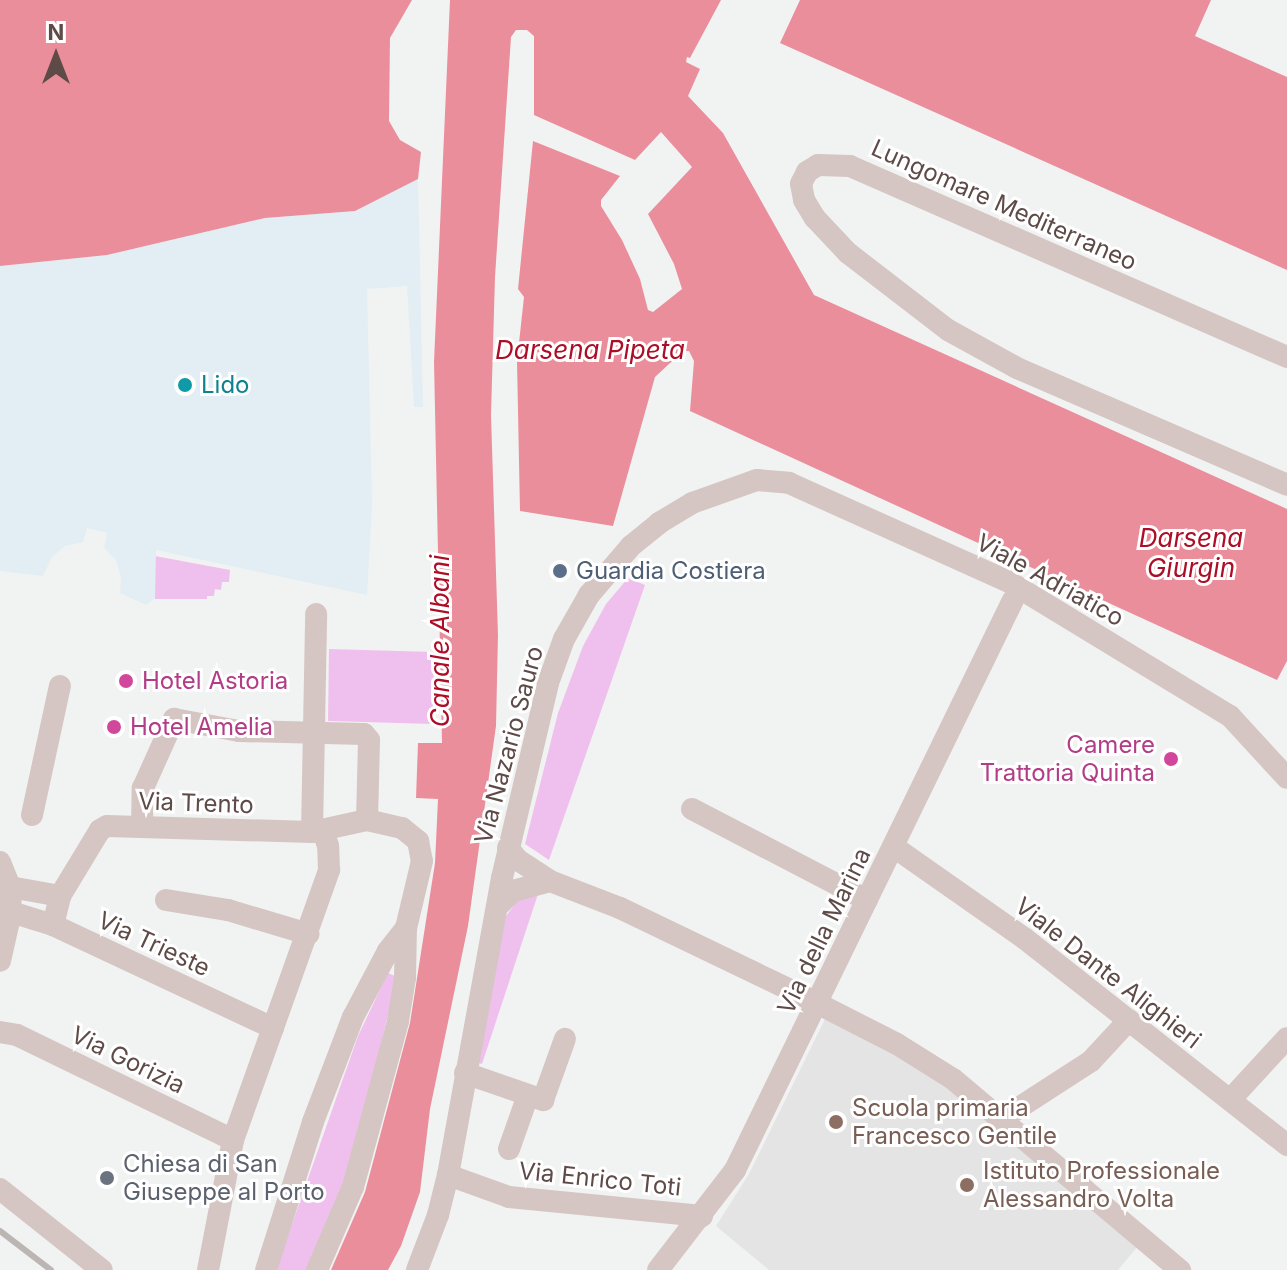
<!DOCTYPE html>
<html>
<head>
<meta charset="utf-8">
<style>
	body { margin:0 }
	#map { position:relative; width:1287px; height:1270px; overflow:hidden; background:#f1f3f2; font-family:Inter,sans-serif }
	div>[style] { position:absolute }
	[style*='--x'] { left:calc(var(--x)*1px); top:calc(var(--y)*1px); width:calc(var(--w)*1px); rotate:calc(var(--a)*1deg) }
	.education>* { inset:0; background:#e3e4e3 }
	.green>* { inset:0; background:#efc0ee }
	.sand>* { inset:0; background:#e2eef3 }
	.water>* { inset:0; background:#eb8e9c }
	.minor>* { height:22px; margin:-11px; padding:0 11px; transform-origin:11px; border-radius:11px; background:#d5c6c4 }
	.rail>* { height:6px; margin:-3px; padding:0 3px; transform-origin:3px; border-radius:3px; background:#bbb5b3 }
	.dots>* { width:22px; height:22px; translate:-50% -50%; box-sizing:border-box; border:4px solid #fff; border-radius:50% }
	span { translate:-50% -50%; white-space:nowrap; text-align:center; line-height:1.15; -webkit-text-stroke:6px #fff; paint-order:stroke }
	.street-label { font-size:24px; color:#5e4b48 }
	.culture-label { font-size:24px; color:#0d838f }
	.left { translate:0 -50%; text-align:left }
	.service-label { font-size:24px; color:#4e5e75 }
	.hotel-label { font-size:24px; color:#b23c85 }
	.right { translate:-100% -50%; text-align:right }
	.education-label { font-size:24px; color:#785e54 }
	.worship-label { font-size:24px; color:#5b616d }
	.water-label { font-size:26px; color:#ab0e26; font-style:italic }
	.north { position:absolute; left:16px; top:16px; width:80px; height:80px; -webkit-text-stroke:6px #fff; paint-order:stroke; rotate:0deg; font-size:22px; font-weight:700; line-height:32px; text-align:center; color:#5e4b48 }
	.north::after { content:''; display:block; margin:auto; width:28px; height:36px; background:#5e4b48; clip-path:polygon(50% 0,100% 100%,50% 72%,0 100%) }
</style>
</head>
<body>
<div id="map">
	<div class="education">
		<div style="clip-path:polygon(825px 1019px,924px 1069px,953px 1089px,1138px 1246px,1118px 1270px,769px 1270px,716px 1226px,749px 1174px)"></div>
	</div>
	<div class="green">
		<div style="clip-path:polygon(155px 556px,230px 570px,229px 582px,222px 582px,221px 590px,215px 589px,214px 596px,207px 596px,207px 599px,155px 599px)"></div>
		<div style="clip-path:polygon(628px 578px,645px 585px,549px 860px,525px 844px,558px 713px,583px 646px,606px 604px)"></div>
		<div style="clip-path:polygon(329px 649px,434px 652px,433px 724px,328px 721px)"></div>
		<div style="clip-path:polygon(538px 894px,482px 1064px,476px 1062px,506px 916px,518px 900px)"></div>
		<div style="clip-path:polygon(388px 973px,397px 977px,347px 1186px,309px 1270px,276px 1270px,358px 1036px)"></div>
	</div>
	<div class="sand">
		<div style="clip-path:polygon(418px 179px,423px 407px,414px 407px,407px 286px,367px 289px,372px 504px,367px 595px,156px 550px,155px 599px,146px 605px,120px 593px,121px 577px,116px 560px,104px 548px,107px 533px,87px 528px,83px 542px,65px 546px,52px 557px,43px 576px,0 571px,0 266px,107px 255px,265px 218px,355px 211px)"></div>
	</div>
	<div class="water">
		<div style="clip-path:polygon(0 0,412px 0,390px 38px,389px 121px,400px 140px,421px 152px,418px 179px,355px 211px,265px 218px,107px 255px,0 266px)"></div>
		<div style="clip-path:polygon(450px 0,721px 0,690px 58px,687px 57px,686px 62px,700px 69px,688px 96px,723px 133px,814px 295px,1287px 509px,1287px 661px,1277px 680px,690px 411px,694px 361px,689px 351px,683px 351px,655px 377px,613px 526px,520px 511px,517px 361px,524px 297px,518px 289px,533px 141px,620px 176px,601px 200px,601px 206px,622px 240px,640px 279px,648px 310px,653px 312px,682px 289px,674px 264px,648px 214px,692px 167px,661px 132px,635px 160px,534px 115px,534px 36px,527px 30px,516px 30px,511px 37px,495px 277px,491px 415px,498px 635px,496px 726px,468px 926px,430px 1109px,420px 1192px,401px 1246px,388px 1270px,331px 1270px,365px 1192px,410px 1023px,435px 863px,438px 799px,416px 798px,418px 743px,442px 743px,434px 362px)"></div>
		<div style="clip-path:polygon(800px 0,1211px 0,1195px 36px,1287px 77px,1287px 270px,780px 43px)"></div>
	</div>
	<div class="minor">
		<div style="--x:1287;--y:357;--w:477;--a:-156.4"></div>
		<div style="--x:850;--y:166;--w:32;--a:-178"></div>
		<div style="--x:818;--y:165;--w:13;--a:148"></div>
		<div style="--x:807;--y:172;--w:13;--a:117"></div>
		<div style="--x:801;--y:184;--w:16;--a:79"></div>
		<div style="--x:804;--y:200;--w:21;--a:59"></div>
		<div style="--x:815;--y:218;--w:48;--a:46.7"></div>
		<div style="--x:848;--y:253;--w:126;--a:37.6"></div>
		<div style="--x:948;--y:330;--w:79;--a:28.8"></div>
		<div style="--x:1017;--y:368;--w:294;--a:23.4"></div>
		<div style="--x:692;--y:809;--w:197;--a:27.5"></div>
		<div style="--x:32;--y:815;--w:132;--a:-77.8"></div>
		<div style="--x:142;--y:827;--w:39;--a:-89"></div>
		<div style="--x:143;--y:788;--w:76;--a:-65.8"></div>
		<div style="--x:174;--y:719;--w:66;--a:10.5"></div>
		<div style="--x:239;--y:731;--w:125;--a:1.4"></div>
		<div style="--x:364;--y:734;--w:8;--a:50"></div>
		<div style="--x:369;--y:740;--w:80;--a:91.4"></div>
		<div style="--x:312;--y:832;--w:218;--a:-88.9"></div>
		<div style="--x:894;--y:847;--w:159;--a:35"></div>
		<div style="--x:1024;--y:938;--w:335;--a:38.2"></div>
		<div style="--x:508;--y:848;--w:16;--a:50"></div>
		<div style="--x:518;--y:860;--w:38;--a:33"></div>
		<div style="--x:550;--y:881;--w:75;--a:21.1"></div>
		<div style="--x:620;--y:908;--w:196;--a:25.7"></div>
		<div style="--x:797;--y:993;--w:112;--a:27"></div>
		<div style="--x:897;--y:1044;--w:66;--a:32"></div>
		<div style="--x:953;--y:1079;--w:297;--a:40.1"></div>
		<div style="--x:0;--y:862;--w:27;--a:68"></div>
		<div style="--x:10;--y:887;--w:25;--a:88"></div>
		<div style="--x:11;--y:912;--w:50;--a:102.7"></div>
		<div style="--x:10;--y:887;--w:51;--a:10.2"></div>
		<div style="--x:166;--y:900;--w:63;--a:9.2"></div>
		<div style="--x:228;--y:910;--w:84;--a:16.7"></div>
		<div style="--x:499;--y:905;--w:20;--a:-45"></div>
		<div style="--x:513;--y:891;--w:38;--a:-15"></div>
		<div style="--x:11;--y:912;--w:44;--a:17.2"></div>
		<div style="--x:53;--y:925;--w:243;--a:25.1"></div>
		<div style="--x:53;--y:925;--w:30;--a:-76"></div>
		<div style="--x:60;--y:896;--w:77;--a:-58.8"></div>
		<div style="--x:100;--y:830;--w:8;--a:-30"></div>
		<div style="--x:107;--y:826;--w:205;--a:1.7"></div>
		<div style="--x:312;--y:832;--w:56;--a:-12.3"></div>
		<div style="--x:367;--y:820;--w:36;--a:13"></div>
		<div style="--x:402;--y:828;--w:21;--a:39"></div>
		<div style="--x:418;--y:841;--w:20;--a:79"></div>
		<div style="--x:422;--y:861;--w:69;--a:103.4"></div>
		<div style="--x:406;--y:928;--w:29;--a:128"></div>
		<div style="--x:388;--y:951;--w:75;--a:117.9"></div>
		<div style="--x:353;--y:1017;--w:112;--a:110.9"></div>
		<div style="--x:313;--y:1122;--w:155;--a:107.6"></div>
		<div style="--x:0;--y:1032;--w:17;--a:10"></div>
		<div style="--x:17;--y:1035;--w:240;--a:25.9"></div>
		<div style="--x:465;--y:1073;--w:83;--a:19.1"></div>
		<div style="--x:543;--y:1100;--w:65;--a:-70.2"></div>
		<div style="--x:1230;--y:1100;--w:84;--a:-47.4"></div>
		<div style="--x:1003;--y:1118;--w:105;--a:-32.9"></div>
		<div style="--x:1091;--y:1061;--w:56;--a:-47.2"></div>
		<div style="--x:509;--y:1149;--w:57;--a:-70.6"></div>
		<div style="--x:448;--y:1175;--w:65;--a:19.8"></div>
		<div style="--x:509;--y:1197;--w:194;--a:5.6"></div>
		<div style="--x:0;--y:1189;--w:130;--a:38.5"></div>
		<div style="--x:208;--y:1270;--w:132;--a:-79.1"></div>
		<div style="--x:233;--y:1140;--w:287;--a:-70.4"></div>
		<div style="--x:329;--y:870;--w:24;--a:-92"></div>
		<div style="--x:328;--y:846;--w:16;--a:-108"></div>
		<div style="--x:317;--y:1270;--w:90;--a:-66.6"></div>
		<div style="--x:353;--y:1187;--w:172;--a:-74.8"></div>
		<div style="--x:398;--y:1021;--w:44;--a:-80.8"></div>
		<div style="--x:405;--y:978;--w:50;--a:-88.9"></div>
		<div style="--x:417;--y:1270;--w:59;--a:-69.1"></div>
		<div style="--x:438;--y:1215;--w:41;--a:-76"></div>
		<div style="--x:448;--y:1175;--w:302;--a:-79.7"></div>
		<div style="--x:502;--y:878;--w:200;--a:-76.7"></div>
		<div style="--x:548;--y:683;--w:47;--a:-70"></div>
		<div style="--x:564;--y:639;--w:51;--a:-60.4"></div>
		<div style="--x:589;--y:595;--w:65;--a:-49.4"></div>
		<div style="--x:631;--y:546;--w:36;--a:-39"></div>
		<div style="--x:659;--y:523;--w:39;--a:-31"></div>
		<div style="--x:692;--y:503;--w:69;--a:-19.5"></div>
		<div style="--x:757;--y:480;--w:32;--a:5"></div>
		<div style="--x:789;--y:483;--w:243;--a:24.2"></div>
		<div style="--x:1011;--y:583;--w:256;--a:31.3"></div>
		<div style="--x:1230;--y:716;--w:84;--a:47.4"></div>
		<div style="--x:658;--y:1270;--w:126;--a:-52.4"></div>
		<div style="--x:735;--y:1170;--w:634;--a:-64"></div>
	</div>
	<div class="rail">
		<div style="--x:0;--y:1231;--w:64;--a:37.4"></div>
	</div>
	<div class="dots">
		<div style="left:185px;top:385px;background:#0f9aa8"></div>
		<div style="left:560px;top:571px;background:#5c6f8a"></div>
		<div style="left:126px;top:681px;background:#d1479c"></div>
		<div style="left:114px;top:727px;background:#d1479c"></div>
		<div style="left:1171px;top:759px;background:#d1479c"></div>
		<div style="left:836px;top:1122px;background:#8d6e63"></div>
		<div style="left:107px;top:1178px;background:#6b7280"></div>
		<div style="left:967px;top:1185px;background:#8d6e63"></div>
	</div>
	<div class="street-label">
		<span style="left:1004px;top:205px;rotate:24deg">Lungomare Mediterraneo</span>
		<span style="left:1050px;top:580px;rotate:29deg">Viale Adriatico</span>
		<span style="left:509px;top:745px;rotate:-75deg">Via Nazario Sauro</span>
		<span style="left:196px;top:803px;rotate:2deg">Via Trento</span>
		<span style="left:824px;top:931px;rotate:-64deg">Via della Marina</span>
		<span style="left:154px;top:944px;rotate:25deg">Via Trieste</span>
		<span style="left:1108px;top:973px;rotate:38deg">Viale Dante Alighieri</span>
		<span style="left:128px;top:1060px;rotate:26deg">Via Gorizia</span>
		<span style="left:600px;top:1179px;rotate:6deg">Via Enrico Toti</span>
	</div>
	<div class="culture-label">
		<span class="left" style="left:201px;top:385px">Lido</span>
	</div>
	<div class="service-label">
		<span class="left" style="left:576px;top:571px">Guardia Costiera</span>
	</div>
	<div class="hotel-label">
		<span class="left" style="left:142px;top:681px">Hotel Astoria</span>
		<span class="left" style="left:130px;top:727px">Hotel Amelia</span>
		<span class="right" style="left:1155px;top:759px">Camere<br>Trattoria Quinta</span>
	</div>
	<div class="education-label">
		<span class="left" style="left:852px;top:1122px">Scuola primaria<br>Francesco Gentile</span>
		<span class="left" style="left:983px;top:1185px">Istituto Professionale<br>Alessandro Volta</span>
	</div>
	<div class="worship-label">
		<span class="left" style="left:123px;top:1178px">Chiesa di San<br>Giuseppe al Porto</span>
	</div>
	<div class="water-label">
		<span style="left:590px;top:350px">Darsena Pipeta</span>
		<span style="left:1191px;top:553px">Darsena<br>Giurgin</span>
		<span style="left:440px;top:641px;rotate:-90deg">Canale Albani</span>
	</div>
	<div class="north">N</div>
</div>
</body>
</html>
